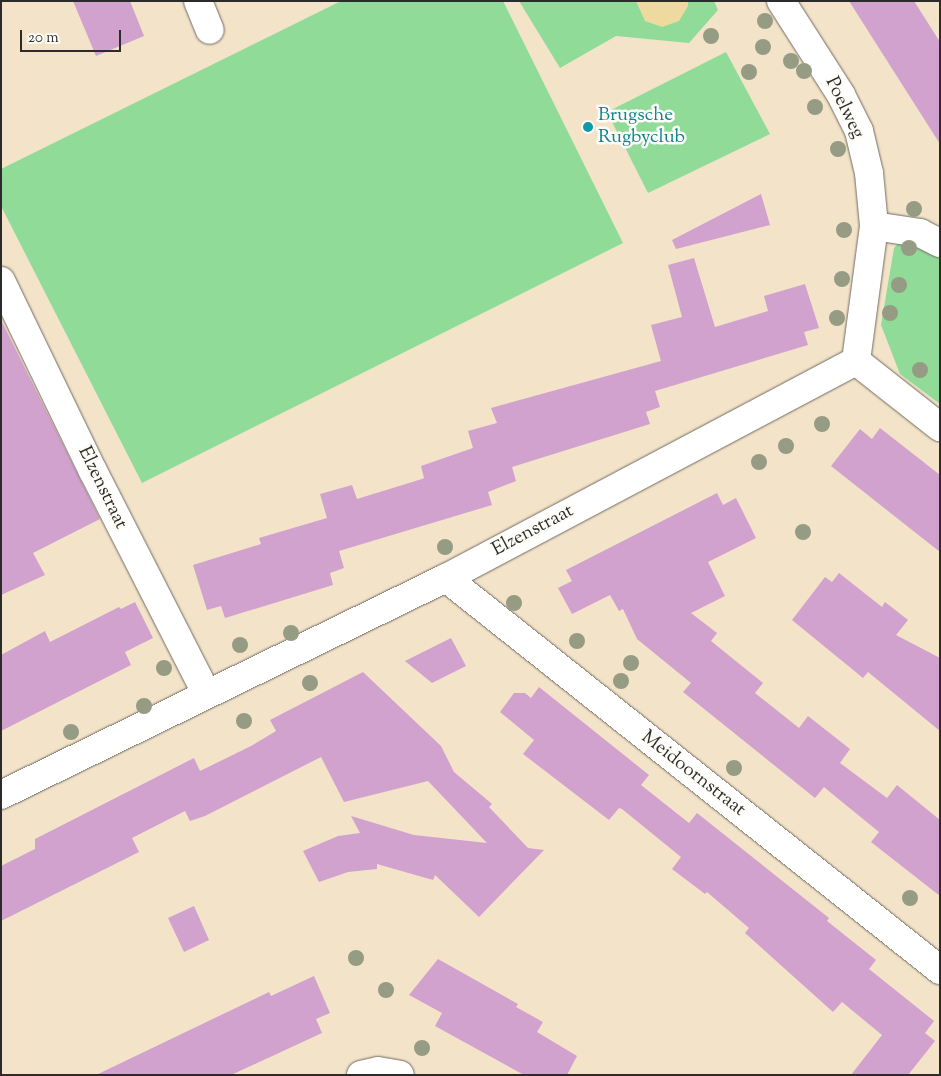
<!DOCTYPE html>
<html>
<head>
<meta charset="utf-8">
<style>
	body { margin:0 }
	#map { position:relative; width:941px; height:1076px; overflow:hidden; background:#f3e3c9; font-family:"Sorts Mill Goudy",serif }
	div>[style] { position:absolute }
	[style*='--x'] { left:calc(var(--x)*1px); top:calc(var(--y)*1px); width:calc(var(--w)*1px); rotate:calc(var(--a)*1deg) }
	.green>* { inset:0; background:#91db98 }
	.sand>* { inset:0; background:#eeda9e }
	.building>* { inset:0; background:#d1a2ce }
	.roads { filter:drop-shadow(0 0 1px #716b62) drop-shadow(0 0 1px #716b62) }
	.minor>* { height:28px; margin:-14px; padding:0 14px; transform-origin:14px; border-radius:14px; background:#fff }
	.trees>* { width:16px; height:16px; margin:-8px; border-radius:50%; background:#969b84 }
	.dots>* { width:14px; height:14px; translate:-50% -50%; box-sizing:border-box; border:2px solid #fdfcf7; border-radius:50% }
	span { translate:-50% -50%; white-space:nowrap; text-align:center; line-height:1.15; -webkit-text-stroke:5px #fdfcf7; paint-order:stroke }
	.street-label { font-size:19px; color:#2b2b2b }
	.culture-label { font-size:19px; color:#0d838f }
	.left { translate:0 -50%; text-align:left }
	.frame { position:absolute; inset:0; border:2px solid #2b2b2b; pointer-events:none }
	.scale { position:absolute; left:20px; top:30px; width:101px; height:22px; box-sizing:border-box; border:2px solid #2b2b2b; border-top:0; padding-left:6px; font-size:15px; line-height:18px; white-space:nowrap; color:#2b2b2b; -webkit-text-stroke:4px #fdfcf7; paint-order:stroke }
</style>
</head>
<body>
<div id="map">
	<div class="green">
		<div style="clip-path:polygon(341px 1px,503px 1px,623px 243px,142px 483px,1px 206px,1px 169px)"></div>
		<div style="clip-path:polygon(519px 1px,714px 1px,718px 10px,689px 43px,616px 36px,560px 68px)"></div>
		<div style="clip-path:polygon(726px 52px,770px 134px,648px 193px,607px 112px)"></div>
		<div style="clip-path:polygon(901px 240px,935px 253px,940px 260px,940px 404px,900px 374px,881px 325px,894px 248px)"></div>
	</div>
	<div class="sand">
		<div style="clip-path:polygon(636px 1px,688px 1px,688px 6px,679px 21px,662px 27px,645px 21px)"></div>
	</div>
	<div class="building">
		<div style="clip-path:polygon(73px 1px,130px 1px,144px 36px,96px 56px)"></div>
		<div style="clip-path:polygon(849px 1px,914px 1px,940px 42px,940px 144px)"></div>
		<div style="clip-path:polygon(761px 194px,770px 225px,676px 249px,672px 240px)"></div>
		<div style="clip-path:polygon(694px 258px,715px 327px,768px 311px,764px 296px,805px 284px,819px 328px,804px 332px,808px 345px,655px 391px,660px 407px,646px 412px,650px 424px,512px 467px,516px 481px,488px 492px,492px 505px,339px 551px,344px 568px,330px 573px,333px 585px,225px 618px,221px 606px,207px 610px,193px 565px,261px 544px,259px 538px,327px 518px,320px 494px,352px 485px,357px 499px,422px 479px,424px 478px,421px 466px,473px 448px,468px 431px,497px 423px,491px 408px,661px 361px,651px 325px,682px 317px,668px 265px)"></div>
		<div style="clip-path:polygon(1px 320px,100px 519px,33px 553px,45px 575px,1px 595px)"></div>
		<div style="clip-path:polygon(880px 428px,940px 475px,940px 552px,831px 466px,860px 429px,872px 439px)"></div>
		<div style="clip-path:polygon(717px 493px,723px 505px,736px 498px,756px 538px,708px 562px,725px 596px,691px 613px,717px 633px,711px 641px,763px 683px,755px 693px,799px 728px,808px 716px,850px 749px,840px 763px,887px 798px,897px 785px,940px 820px,940px 896px,871px 842px,879px 832px,836px 797px,824px 787px,815px 798px,683px 692px,691px 683px,637px 639px,623px 609px,619px 611px,610px 595px,572px 614px,558px 588px,572px 581px,566px 570px)"></div>
		<div style="clip-path:polygon(839px 573px,882px 607px,885px 602px,908px 620px,896px 635px,940px 658px,940px 731px,868px 672px,863px 678px,792px 620px,825px 577px,832px 582px)"></div>
		<div style="clip-path:polygon(135px 602px,153px 638px,125px 652px,131px 665px,1px 731px,1px 655px,45px 631px,50px 642px,119px 607px,121px 609px)"></div>
		<div style="clip-path:polygon(451px 638px,466px 666px,432px 683px,405px 661px)"></div>
		<div style="clip-path:polygon(363px 672px,441px 746px,454px 772px,492px 804px,489px 807px,528px 848px,544px 850px,479px 917px,435px 875px,433px 880px,377px 864px,377px 869px,348px 872px,319px 882px,303px 851px,338px 836px,360px 833px,351px 816px,414px 835px,487px 843px,428px 781px,344px 802px,321px 757px,205px 816px,190px 821px,185px 811px,132px 838px,139px 852px,1px 921px,1px 866px,35px 849px,35px 839px,194px 758px,200px 771px,251px 746px,276px 731px,270px 720px)"></div>
		<div style="clip-path:polygon(539px 687px,649px 775px,641px 785px,689px 823px,697px 813px,829px 918px,827px 921px,876px 960px,869px 969px,934px 1021px,925px 1033px,935px 1041px,908px 1075px,851px 1075px,882px 1035px,842px 1002px,833px 1012px,745px 933px,749px 928px,707px 892px,705px 894px,672px 869px,681px 857px,622px 809px,619px 808px,609px 820px,523px 754px,534px 740px,500px 712px,514px 693px,525px 693px,531px 698px)"></div>
		<div style="clip-path:polygon(194px 906px,209px 940px,184px 952px,168px 918px)"></div>
		<div style="clip-path:polygon(438px 959px,518px 1004px,516px 1007px,543px 1022px,537px 1032px,577px 1056px,567px 1075px,524px 1075px,435px 1026px,442px 1013px,409px 995px)"></div>
		<div style="clip-path:polygon(314px 976px,330px 1013px,316px 1019px,322px 1033px,231px 1075px,96px 1075px,269px 992px,271px 996px)"></div>
	</div>
	<div class="roads">
		<div class="minor">
			<div style="--x:198;--y:1;--w:31;--a:68"></div>
			<div style="--x:781;--y:1;--w:112;--a:57.4"></div>
			<div style="--x:841;--y:95;--w:40;--a:63.4"></div>
			<div style="--x:859;--y:131;--w:43;--a:76.6"></div>
			<div style="--x:869;--y:173;--w:53;--a:84.6"></div>
			<div style="--x:874;--y:226;--w:47;--a:8.7"></div>
			<div style="--x:920;--y:233;--w:22;--a:27"></div>
			<div style="--x:1;--y:281;--w:211;--a:64.2"></div>
			<div style="--x:93;--y:471;--w:249;--a:63"></div>
			<div style="--x:856;--y:361;--w:136;--a:-82.4"></div>
			<div style="--x:856;--y:361;--w:107;--a:38.2"></div>
			<div style="--x:446;--y:578;--w:631;--a:38.43"></div>
			<div style="--x:1;--y:795;--w:495;--a:-26"></div>
			<div style="--x:446;--y:578;--w:464;--a:-27.9"></div>
			<div style="--x:361;--y:1075;--w:17;--a:-13"></div>
			<div style="--x:378;--y:1071;--w:22;--a:10"></div>
		</div>
	</div>
	<div class="trees">
		<div style="left:765px;top:21px"></div>
		<div style="left:711px;top:36px"></div>
		<div style="left:763px;top:47px"></div>
		<div style="left:791px;top:61px"></div>
		<div style="left:804px;top:71px"></div>
		<div style="left:749px;top:72px"></div>
		<div style="left:815px;top:107px"></div>
		<div style="left:838px;top:149px"></div>
		<div style="left:914px;top:209px"></div>
		<div style="left:844px;top:230px"></div>
		<div style="left:909px;top:248px"></div>
		<div style="left:842px;top:279px"></div>
		<div style="left:899px;top:285px"></div>
		<div style="left:890px;top:313px"></div>
		<div style="left:837px;top:318px"></div>
		<div style="left:920px;top:370px"></div>
		<div style="left:822px;top:424px"></div>
		<div style="left:786px;top:446px"></div>
		<div style="left:759px;top:462px"></div>
		<div style="left:803px;top:532px"></div>
		<div style="left:445px;top:547px"></div>
		<div style="left:514px;top:603px"></div>
		<div style="left:291px;top:633px"></div>
		<div style="left:577px;top:641px"></div>
		<div style="left:240px;top:645px"></div>
		<div style="left:631px;top:663px"></div>
		<div style="left:164px;top:668px"></div>
		<div style="left:621px;top:681px"></div>
		<div style="left:310px;top:683px"></div>
		<div style="left:144px;top:706px"></div>
		<div style="left:244px;top:721px"></div>
		<div style="left:71px;top:732px"></div>
		<div style="left:734px;top:768px"></div>
		<div style="left:910px;top:898px"></div>
		<div style="left:356px;top:958px"></div>
		<div style="left:386px;top:990px"></div>
		<div style="left:422px;top:1048px"></div>
	</div>
	<div class="dots">
		<div style="left:588px;top:127px;background:#0f9aa8"></div>
	</div>
	<div class="street-label">
		<span style="left:844px;top:108px;rotate:64deg">Poelweg</span>
		<span style="left:102px;top:488px;rotate:64deg">Elzenstraat</span>
		<span style="left:533px;top:531px;rotate:-28deg">Elzenstraat</span>
		<span style="left:693px;top:774px;rotate:38deg">Meidoornstraat</span>
	</div>
	<div class="culture-label">
		<span class="left" style="left:598px;top:127px">Brugsche<br>Rugbyclub</span>
	</div>
	<div class="frame"></div>
	<div class="scale">20 m</div>
</div>
</body>
</html>
